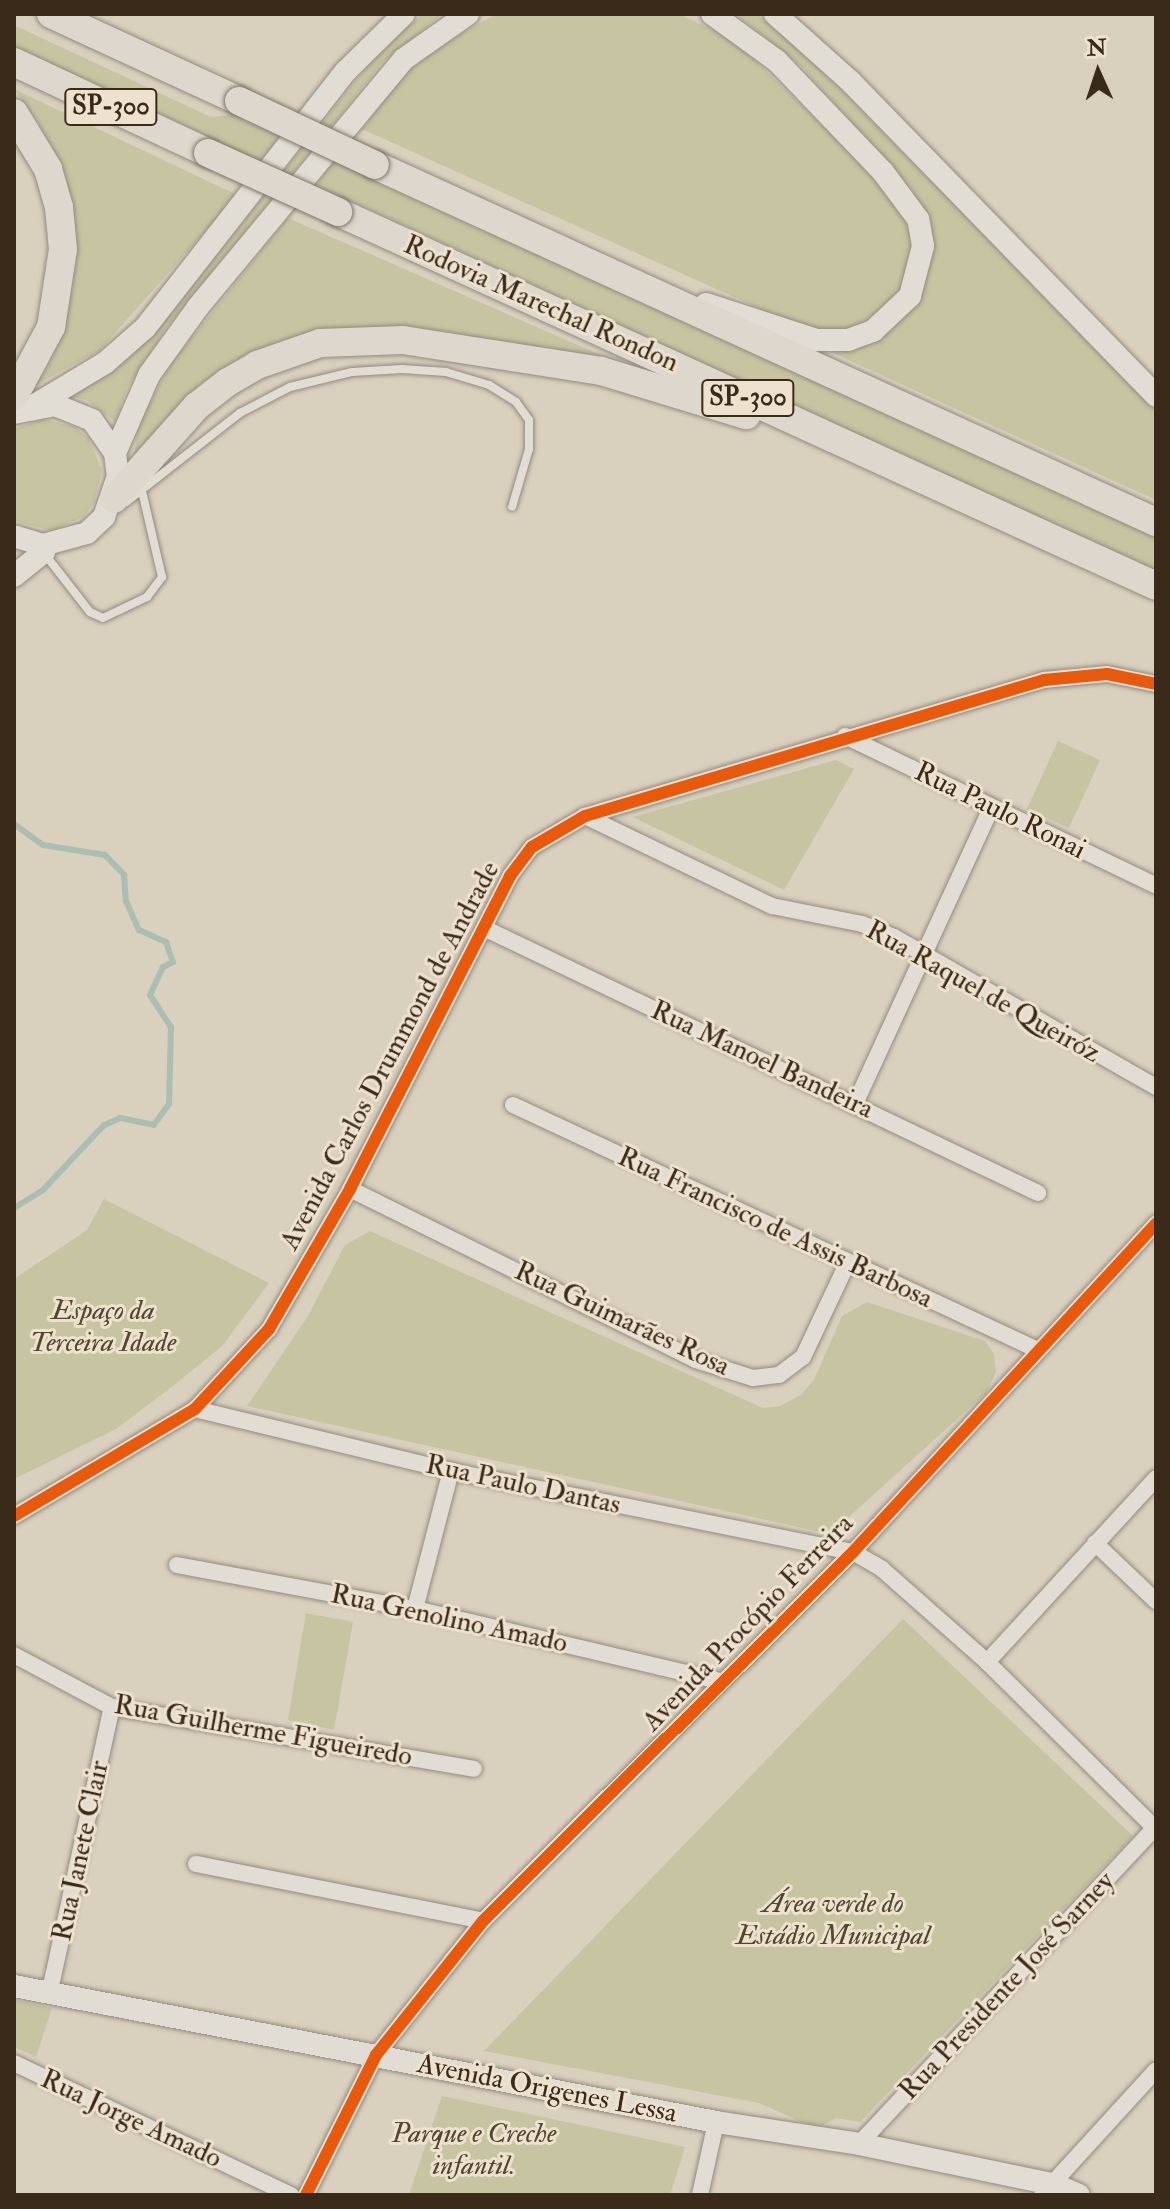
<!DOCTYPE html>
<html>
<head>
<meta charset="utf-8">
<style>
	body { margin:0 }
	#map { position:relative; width:1170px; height:2209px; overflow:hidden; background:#dad0be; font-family:"IM FELL Double Pica",serif }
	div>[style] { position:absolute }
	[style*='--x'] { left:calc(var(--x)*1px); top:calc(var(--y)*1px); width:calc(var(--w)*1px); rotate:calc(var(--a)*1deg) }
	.green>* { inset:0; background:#c7c4a1 }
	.stream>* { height:6px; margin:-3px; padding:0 3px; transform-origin:3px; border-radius:3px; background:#aabfb1 }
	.roads { filter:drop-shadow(0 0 2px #928b7f) drop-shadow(0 0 2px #928b7f) }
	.lane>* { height:8px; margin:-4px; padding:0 4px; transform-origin:4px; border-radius:4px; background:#e2ddd4 }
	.street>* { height:16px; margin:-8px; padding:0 8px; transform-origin:8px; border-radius:8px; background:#e2ddd4 }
	.secondary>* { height:22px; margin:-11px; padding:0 11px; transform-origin:11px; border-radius:11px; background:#e2ddd4 }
	.highway>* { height:28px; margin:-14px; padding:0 14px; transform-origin:14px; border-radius:14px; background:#ddd7cd }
	.bridges { filter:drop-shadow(0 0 2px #7c7569) drop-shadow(0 0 2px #7c7569) }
	.highway-bridge>* { height:28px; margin:-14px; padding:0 14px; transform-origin:14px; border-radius:14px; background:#ddd7cd }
	.cycleway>* { height:12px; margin:-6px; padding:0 6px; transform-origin:6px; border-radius:6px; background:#e8590c }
	span { translate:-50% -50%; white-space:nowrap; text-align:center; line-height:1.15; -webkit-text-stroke:6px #eee2ce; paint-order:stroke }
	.shield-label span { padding:2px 6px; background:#eee2ce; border:2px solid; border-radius:6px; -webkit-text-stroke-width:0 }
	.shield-label { font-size:26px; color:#392a1a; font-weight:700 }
	.street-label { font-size:28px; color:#392a1a }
	.park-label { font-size:28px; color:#524730; font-style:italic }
	.frame { position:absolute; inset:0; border:16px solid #392a1a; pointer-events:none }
	.north { position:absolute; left:1058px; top:32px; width:80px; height:80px; -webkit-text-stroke:6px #eee2ce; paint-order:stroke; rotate:357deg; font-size:22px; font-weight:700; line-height:32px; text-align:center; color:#392a1a }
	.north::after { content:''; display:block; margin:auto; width:28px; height:36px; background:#392a1a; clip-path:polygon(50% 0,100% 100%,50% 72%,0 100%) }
</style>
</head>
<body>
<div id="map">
	<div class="green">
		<div style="clip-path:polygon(422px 14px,442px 14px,383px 62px,167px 327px,128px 386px,115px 422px,86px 400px,66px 396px,120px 365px,162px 324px,377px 54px)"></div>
		<div style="clip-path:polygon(496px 14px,679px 14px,734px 40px,892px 193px,911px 235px,912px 262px,904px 285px,870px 323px,850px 330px,807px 330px,362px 129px,397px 82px,429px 52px)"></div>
		<div style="clip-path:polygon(736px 14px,757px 14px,808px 56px,1156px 409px,1156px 500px,833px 353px,885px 334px,917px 300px,931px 259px,926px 216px,912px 189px,800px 65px)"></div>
		<div style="clip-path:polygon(14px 25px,211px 117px,230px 115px,281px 137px,259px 161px,14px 47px)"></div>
		<div style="clip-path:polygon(14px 89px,237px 195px,100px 350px,34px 386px,48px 366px,67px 314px,74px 248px,65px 179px,38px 122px)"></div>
		<div style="clip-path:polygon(332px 161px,1156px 533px,1156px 573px,317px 185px)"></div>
		<div style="clip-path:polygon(288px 218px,603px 356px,604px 362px,302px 337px,133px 463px,138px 427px,169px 366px)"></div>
		<div style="clip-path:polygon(43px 419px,75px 427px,88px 438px,102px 470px,94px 503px,83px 517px,52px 531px,14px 521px,14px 429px)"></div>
		<div style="clip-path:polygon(1058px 741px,1100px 760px,1069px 828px,1027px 809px)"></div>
		<div style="clip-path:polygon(836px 760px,854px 769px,784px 890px,633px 817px)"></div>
		<div style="clip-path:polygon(104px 1199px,269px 1283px,222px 1346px,173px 1386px,116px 1429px,14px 1479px,14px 1279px,87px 1230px)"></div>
		<div style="clip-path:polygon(370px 1231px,763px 1408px,780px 1406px,801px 1395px,814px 1380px,842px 1316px,867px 1302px,985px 1341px,994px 1354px,996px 1372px,986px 1393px,830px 1534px,247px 1406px,308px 1316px,345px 1245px)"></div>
		<div style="clip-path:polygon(306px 1613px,353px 1622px,334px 1730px,288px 1720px)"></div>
		<div style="clip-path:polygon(903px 1619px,1133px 1836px,860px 2122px,836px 2118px,817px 2129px,759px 2103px,484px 2051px)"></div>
		<div style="clip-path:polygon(14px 2000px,52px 2008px,36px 2057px,14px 2047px)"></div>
		<div style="clip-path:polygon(442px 2096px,685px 2147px,670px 2195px,409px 2195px)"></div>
	</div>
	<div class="stream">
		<div style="--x:14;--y:824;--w:36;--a:36"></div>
		<div style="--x:43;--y:845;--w:63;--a:9.2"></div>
		<div style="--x:105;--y:855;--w:28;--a:46"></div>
		<div style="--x:124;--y:875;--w:26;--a:86"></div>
		<div style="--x:126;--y:901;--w:32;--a:66"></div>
		<div style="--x:139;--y:930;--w:30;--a:24"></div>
		<div style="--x:166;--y:942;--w:21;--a:71"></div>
		<div style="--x:173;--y:962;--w:11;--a:153"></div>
		<div style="--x:163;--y:967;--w:31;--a:115"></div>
		<div style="--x:150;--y:995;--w:38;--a:57"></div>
		<div style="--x:171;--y:1027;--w:77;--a:91.5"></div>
		<div style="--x:169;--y:1104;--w:26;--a:126"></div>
		<div style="--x:154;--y:1125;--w:35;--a:-168"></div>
		<div style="--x:120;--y:1118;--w:17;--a:156"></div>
		<div style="--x:104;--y:1125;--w:89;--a:133.2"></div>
		<div style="--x:43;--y:1190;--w:34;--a:148"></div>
	</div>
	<div class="roads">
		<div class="lane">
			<div style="--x:126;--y:502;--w:145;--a:-38"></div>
			<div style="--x:240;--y:413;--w:56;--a:-27.5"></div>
			<div style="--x:290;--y:387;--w:64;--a:-13.6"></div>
			<div style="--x:352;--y:372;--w:50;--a:-3.4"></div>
			<div style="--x:402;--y:369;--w:44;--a:3.9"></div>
			<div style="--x:446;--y:372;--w:45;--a:16.8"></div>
			<div style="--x:489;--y:385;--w:32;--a:32"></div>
			<div style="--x:516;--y:402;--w:22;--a:54"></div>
			<div style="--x:529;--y:420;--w:29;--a:90"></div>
			<div style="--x:529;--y:449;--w:60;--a:106.3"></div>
			<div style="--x:44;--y:553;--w:75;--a:52.1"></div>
			<div style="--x:90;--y:612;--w:14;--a:25"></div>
			<div style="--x:103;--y:618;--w:49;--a:-25.5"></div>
			<div style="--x:147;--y:597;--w:25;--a:-53"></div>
			<div style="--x:162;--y:577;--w:88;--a:-103.1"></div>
		</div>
		<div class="street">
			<div style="--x:845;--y:736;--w:345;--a:25.7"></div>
			<div style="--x:585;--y:816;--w:208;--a:25.7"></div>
			<div style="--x:772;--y:906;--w:92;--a:11.3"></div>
			<div style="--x:862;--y:924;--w:35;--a:22"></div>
			<div style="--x:894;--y:937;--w:302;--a:29.8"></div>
			<div style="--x:486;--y:929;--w:612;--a:25.56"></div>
			<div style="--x:855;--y:1104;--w:326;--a:-65.3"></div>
			<div style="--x:513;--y:1105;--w:579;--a:25.02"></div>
			<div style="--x:350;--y:1189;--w:386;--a:26.3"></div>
			<div style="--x:696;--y:1360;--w:60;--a:17.5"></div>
			<div style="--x:753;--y:1378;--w:26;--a:-7"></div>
			<div style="--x:779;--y:1375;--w:30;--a:-37"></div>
			<div style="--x:803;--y:1357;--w:103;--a:-64.7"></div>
			<div style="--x:195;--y:1409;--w:263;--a:13.6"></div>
			<div style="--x:451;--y:1471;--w:410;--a:11.4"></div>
			<div style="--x:853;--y:1552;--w:34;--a:30"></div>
			<div style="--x:882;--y:1569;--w:140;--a:41.5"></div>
			<div style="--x:987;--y:1662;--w:238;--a:44.7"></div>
			<div style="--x:14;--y:1516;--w:210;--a:-30.6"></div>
			<div style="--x:195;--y:1409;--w:109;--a:-47.2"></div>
			<div style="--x:269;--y:1329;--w:162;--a:-59.9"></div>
			<div style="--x:350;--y:1189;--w:352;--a:-62.9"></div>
			<div style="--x:510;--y:876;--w:36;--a:-53"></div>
			<div style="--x:532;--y:847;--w:61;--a:-30.3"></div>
			<div style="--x:585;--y:816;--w:479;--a:-16.5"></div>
			<div style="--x:1044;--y:680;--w:63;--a:-5.4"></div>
			<div style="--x:1107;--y:674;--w:50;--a:11.5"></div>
			<div style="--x:1095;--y:1543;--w:84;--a:43.6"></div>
			<div style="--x:177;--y:1565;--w:242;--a:10.5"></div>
			<div style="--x:415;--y:1609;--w:313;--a:13.3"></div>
			<div style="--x:415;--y:1609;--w:143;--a:-75.4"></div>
			<div style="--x:14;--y:1655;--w:111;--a:28"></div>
			<div style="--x:112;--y:1707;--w:367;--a:9.7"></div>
			<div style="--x:987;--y:1662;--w:250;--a:-47.4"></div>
			<div style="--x:196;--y:1864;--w:293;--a:11.2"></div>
			<div style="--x:49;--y:1995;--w:295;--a:-77.7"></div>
			<div style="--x:14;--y:2063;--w:307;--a:25.5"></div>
			<div style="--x:859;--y:2144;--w:433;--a:-46.9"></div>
			<div style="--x:306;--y:2195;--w:157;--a:-63.4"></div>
			<div style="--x:376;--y:2055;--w:171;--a:-51.4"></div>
			<div style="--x:483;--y:1921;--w:523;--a:-44.92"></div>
			<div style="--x:853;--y:1552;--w:447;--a:-47.3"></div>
			<div style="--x:700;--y:2195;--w:75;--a:-77.6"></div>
			<div style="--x:1042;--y:2195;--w:169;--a:-47.6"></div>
		</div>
		<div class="secondary">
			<div style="--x:775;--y:14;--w:101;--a:41.8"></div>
			<div style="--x:850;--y:81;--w:439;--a:45.8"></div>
			<div style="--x:706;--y:304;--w:117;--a:18"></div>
			<div style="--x:817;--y:340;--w:31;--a:0"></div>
			<div style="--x:848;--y:340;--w:27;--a:-20"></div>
			<div style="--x:873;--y:331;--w:51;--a:-43.4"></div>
			<div style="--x:910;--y:296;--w:52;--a:-75.4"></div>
			<div style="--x:923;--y:246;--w:27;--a:-100"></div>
			<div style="--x:918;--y:219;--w:59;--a:-126.7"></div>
			<div style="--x:883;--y:172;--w:153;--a:-133.7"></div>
			<div style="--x:777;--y:61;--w:80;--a:-144.1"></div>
			<div style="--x:35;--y:405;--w:82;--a:-31"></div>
			<div style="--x:105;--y:363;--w:53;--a:-41.2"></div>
			<div style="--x:145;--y:328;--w:326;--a:-52"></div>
			<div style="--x:346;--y:71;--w:81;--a:-44.5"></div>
			<div style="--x:14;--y:413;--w:42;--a:-11"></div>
			<div style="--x:55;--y:405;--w:40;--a:22"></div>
			<div style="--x:92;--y:420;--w:40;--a:55.1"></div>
			<div style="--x:115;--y:453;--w:23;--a:83"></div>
			<div style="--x:118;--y:476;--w:43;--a:108.9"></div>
			<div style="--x:104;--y:517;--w:23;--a:137"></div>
			<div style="--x:87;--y:533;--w:46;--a:164.7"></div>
			<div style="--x:43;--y:545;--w:30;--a:-163"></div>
			<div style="--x:115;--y:453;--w:85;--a:-66.4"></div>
			<div style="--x:149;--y:375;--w:84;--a:-54.2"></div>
			<div style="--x:198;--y:307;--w:322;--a:-50.3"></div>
			<div style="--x:404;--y:59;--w:78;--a:-35.1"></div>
			<div style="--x:14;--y:576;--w:38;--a:-39"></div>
			<div style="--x:44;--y:552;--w:7;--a:-98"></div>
			<div style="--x:14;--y:1986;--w:715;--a:10.96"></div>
			<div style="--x:716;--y:2122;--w:145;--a:8.7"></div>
			<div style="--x:859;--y:2144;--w:198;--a:11.7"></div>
			<div style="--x:1053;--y:2184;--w:28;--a:23"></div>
		</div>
		<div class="highway">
			<div style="--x:51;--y:14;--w:207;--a:24.8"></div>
			<div style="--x:14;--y:62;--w:214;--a:25.1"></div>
			<div style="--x:14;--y:113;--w:66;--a:58.7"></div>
			<div style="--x:48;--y:169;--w:40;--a:74"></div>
			<div style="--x:59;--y:207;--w:42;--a:84.6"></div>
			<div style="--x:63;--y:249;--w:79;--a:98.7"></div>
			<div style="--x:51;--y:327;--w:78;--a:118.2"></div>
			<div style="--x:375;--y:165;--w:859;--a:24.57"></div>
			<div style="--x:338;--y:212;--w:899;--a:24.57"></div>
			<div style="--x:114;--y:499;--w:125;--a:-48.3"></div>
			<div style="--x:197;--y:406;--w:39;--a:-38"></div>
			<div style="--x:228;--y:382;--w:34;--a:-30"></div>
			<div style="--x:257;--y:365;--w:67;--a:-19.2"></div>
			<div style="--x:320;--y:343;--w:83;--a:-2.1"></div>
			<div style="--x:403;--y:340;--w:200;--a:8.9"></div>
			<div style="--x:601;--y:371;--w:152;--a:16.9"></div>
		</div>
	</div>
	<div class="bridges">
		<div class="highway-bridge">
			<div style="--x:239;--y:101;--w:150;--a:25.2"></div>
			<div style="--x:208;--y:153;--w:143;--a:24.4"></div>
		</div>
	</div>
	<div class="cycleway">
		<div style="--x:14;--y:1516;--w:210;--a:-30.6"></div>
		<div style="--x:195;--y:1409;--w:109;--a:-47.2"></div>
		<div style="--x:269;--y:1329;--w:162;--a:-59.9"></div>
		<div style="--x:350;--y:1189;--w:352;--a:-62.9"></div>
		<div style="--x:510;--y:876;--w:36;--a:-53"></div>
		<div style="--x:532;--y:847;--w:61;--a:-30.3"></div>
		<div style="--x:585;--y:816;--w:479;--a:-16.5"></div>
		<div style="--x:1044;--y:680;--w:63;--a:-5.4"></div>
		<div style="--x:1107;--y:674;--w:50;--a:11.5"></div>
		<div style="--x:306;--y:2195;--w:157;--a:-63.4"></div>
		<div style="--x:376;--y:2055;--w:171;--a:-51.4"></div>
		<div style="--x:483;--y:1921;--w:523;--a:-44.92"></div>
		<div style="--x:853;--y:1552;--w:447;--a:-47.3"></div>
	</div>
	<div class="shield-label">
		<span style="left:111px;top:107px">SP-300</span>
		<span style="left:748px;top:398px">SP-300</span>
	</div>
	<div class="street-label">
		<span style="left:541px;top:304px;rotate:24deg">Rodovia Marechal Rondon</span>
		<span style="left:1000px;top:811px;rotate:26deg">Rua Paulo Ronai</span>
		<span style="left:983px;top:992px;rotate:29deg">Rua Raquel de Queiróz</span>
		<span style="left:390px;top:1056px;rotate:-62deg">Avenida Carlos Drummond de Andrade</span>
		<span style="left:762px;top:1060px;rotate:25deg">Rua Manoel Bandeira</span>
		<span style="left:775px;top:1228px;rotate:25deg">Rua Francisco de Assis Barbosa</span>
		<span style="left:622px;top:1319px;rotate:25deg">Rua Guimarães Rosa</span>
		<span style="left:523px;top:1485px;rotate:12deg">Rua Paulo Dantas</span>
		<span style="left:449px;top:1619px;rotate:12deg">Rua Genolino Amado</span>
		<span style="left:748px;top:1623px;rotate:-46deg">Avenida Procópio Ferreira</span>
		<span style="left:263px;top:1731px;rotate:10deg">Rua Guilherme Figueiredo</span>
		<span style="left:81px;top:1851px;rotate:-78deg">Rua Janete Clair</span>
		<span style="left:1007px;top:1986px;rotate:-47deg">Rua Presidente José Sarney</span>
		<span style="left:547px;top:2089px;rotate:11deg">Avenida Origenes Lessa</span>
		<span style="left:131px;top:2119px;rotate:25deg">Rua Jorge Amado</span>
	</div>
	<div class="park-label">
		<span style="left:103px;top:1327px">Espaço da<br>Terceira Idade</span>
		<span style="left:833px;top:1920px">Área verde do<br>Estádio Municipal</span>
		<span style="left:474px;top:2150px">Parque e Creche<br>infantil.</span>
	</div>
	<div class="frame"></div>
	<div class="north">N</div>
</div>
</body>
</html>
